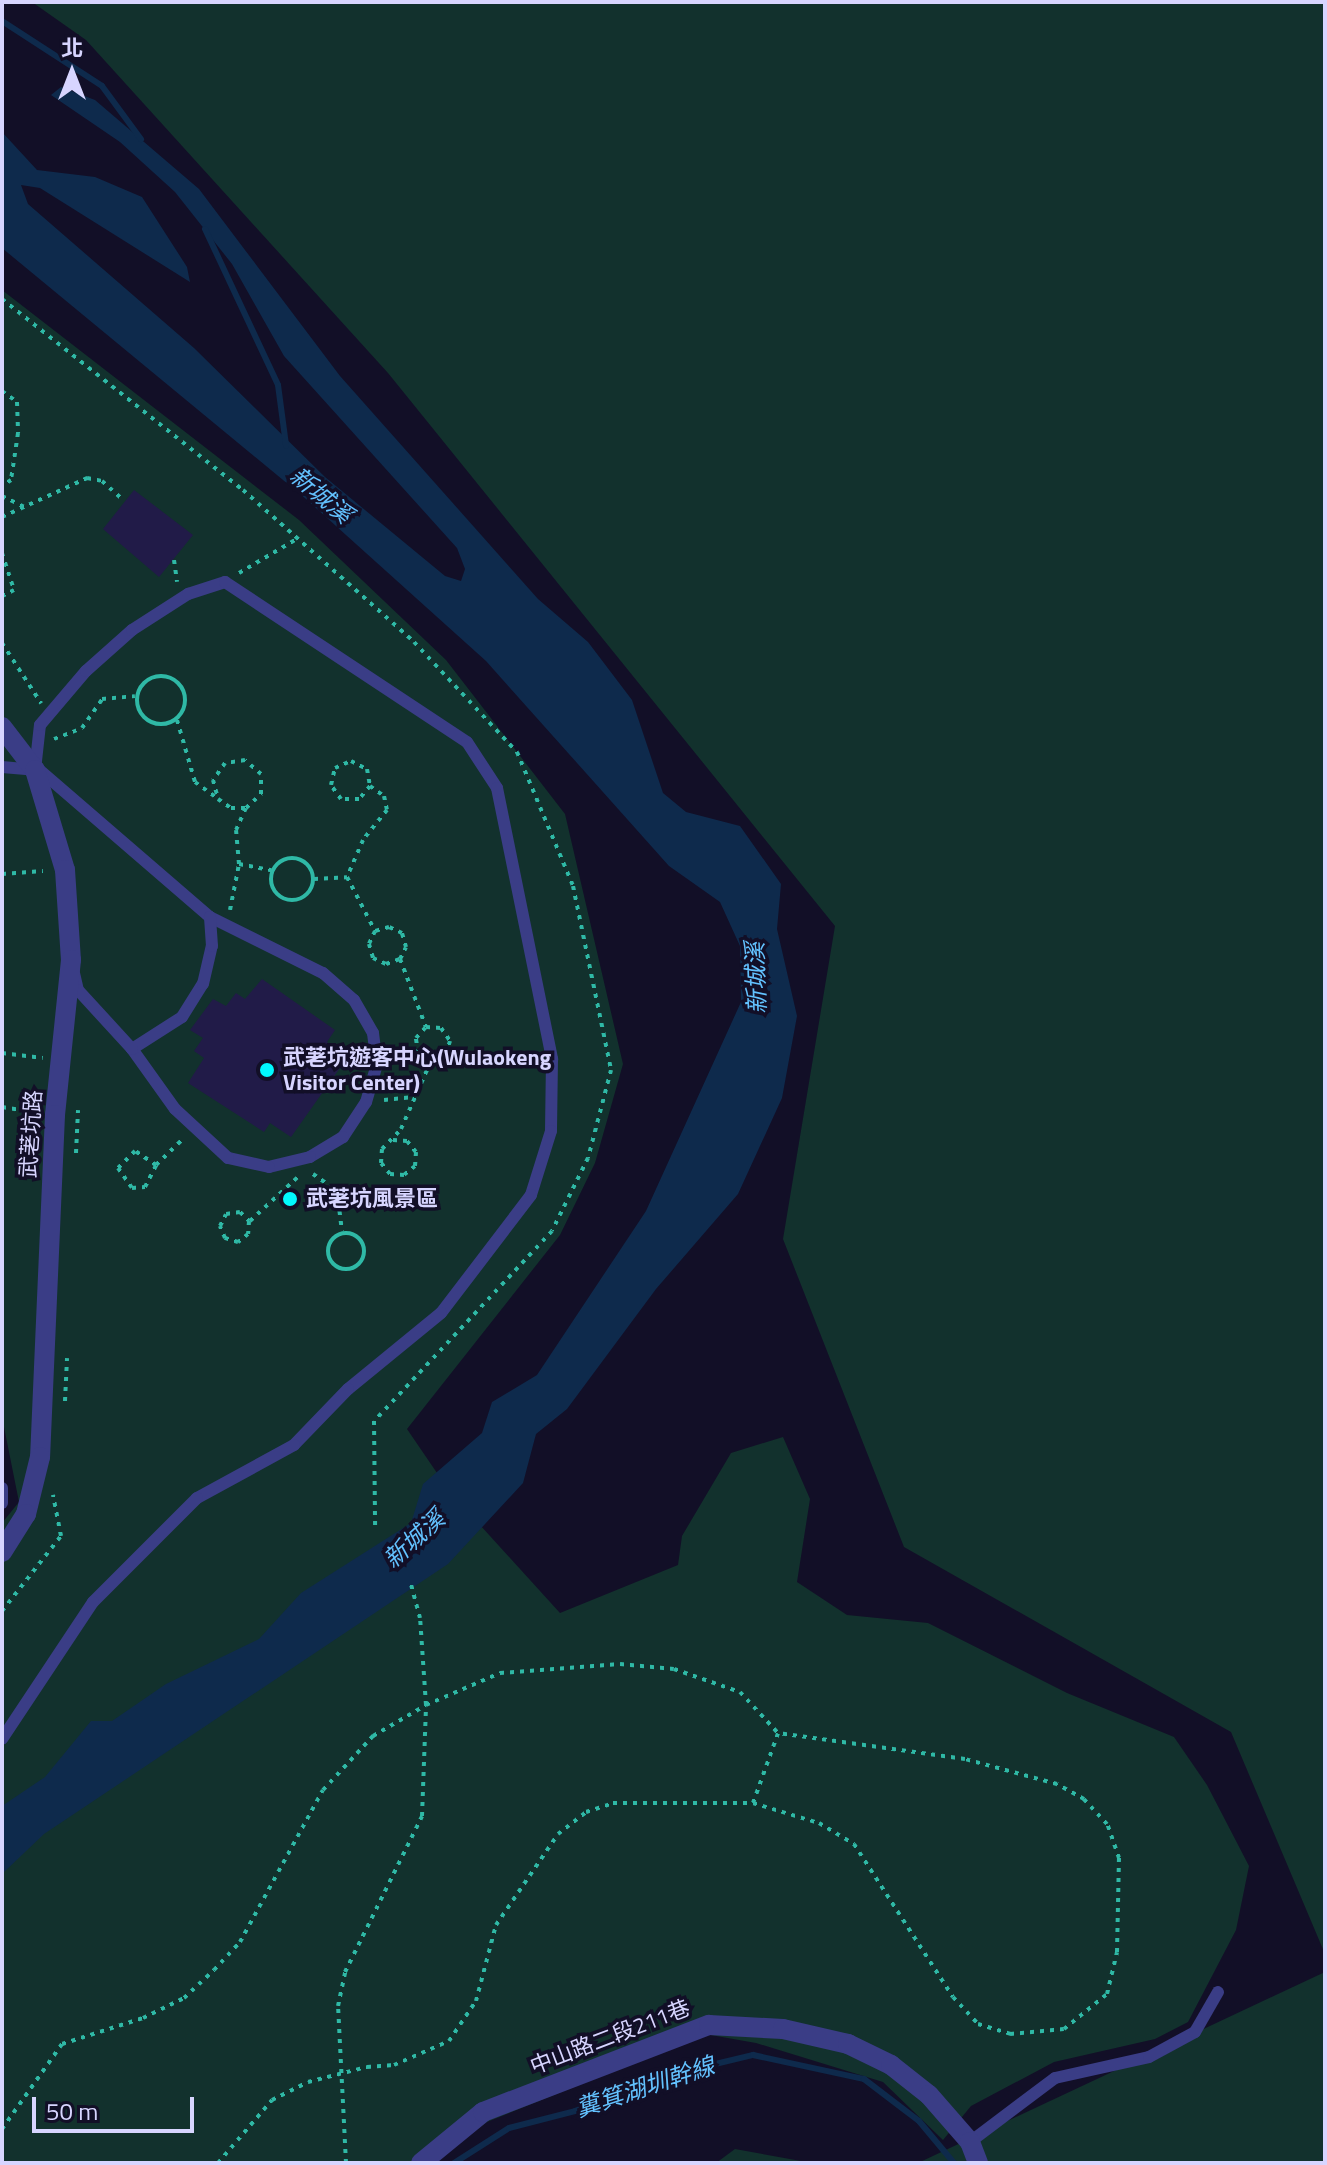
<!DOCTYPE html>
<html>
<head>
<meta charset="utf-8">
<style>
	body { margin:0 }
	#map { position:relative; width:1327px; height:2165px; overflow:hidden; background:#120f27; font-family:"Titillium Web","Noto Sans TC",sans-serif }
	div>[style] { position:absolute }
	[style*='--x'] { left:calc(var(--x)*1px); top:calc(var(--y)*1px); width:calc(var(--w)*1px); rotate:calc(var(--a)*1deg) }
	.green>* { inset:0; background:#12312d }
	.water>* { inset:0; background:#0e2a4c }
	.stream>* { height:6px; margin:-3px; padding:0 3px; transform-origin:3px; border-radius:3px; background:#0e2a4c }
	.building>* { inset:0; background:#211b48 }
	.path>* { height:4px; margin-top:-2px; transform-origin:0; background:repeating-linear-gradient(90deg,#2fb9a6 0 4px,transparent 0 10px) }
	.path>.ring { margin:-2px; padding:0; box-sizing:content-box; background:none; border:4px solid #2fb9a6; border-radius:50% }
	.lane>* { height:12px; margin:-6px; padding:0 6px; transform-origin:6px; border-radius:6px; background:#3a3d86 }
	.street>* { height:20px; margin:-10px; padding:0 10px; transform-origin:10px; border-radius:10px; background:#3a3d86 }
	.path-bridge>* { height:4px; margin-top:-2px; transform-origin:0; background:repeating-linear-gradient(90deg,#2fb9a6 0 4px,transparent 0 10px) }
	.dots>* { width:22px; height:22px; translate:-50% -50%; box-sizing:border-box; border:4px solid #120f27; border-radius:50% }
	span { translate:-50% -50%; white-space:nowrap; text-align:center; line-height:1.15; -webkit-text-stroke:7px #120f27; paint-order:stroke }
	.poi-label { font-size:22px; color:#d7d5ff; font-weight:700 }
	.left { translate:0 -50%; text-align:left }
	.street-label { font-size:22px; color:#d7d5ff }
	.water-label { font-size:24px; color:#63c2ff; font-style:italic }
	.frame { position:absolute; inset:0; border:4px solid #d7d5ff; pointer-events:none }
	.north { position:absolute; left:32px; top:32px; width:80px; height:80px; -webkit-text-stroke:6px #120f27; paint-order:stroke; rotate:0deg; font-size:22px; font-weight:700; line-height:32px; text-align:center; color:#d7d5ff }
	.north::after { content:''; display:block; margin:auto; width:28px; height:36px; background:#d7d5ff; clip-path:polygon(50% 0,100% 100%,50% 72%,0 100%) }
	.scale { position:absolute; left:32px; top:2097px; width:162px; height:36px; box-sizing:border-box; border:4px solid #d7d5ff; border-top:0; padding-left:10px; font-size:24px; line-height:28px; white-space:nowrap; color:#d7d5ff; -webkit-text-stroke:6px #120f27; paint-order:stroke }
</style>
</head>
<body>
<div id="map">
	<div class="green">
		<div style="clip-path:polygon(32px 2px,1325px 2px,1325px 1954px,1231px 1732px,904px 1547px,783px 1239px,835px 926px,388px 373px,86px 40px)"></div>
		<div style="clip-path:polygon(2px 290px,299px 520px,446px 660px,565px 814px,623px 1064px,595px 1163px,560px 1235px,407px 1429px,450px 1492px,560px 1613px,678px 1565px,682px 1536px,731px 1453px,783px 1437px,810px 1499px,797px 1582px,847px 1615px,928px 1623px,1067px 1693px,1174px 1737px,1207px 1785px,1249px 1866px,1236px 1930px,1188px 2022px,1155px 2039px,1054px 2062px,971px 2106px,943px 2140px,883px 2082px,756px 2043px,705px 2034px,487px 2122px,432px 2163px,2px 2163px,2px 1523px,19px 1502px,2px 1417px)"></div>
		<div style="clip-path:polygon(1325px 1972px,1325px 2163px,918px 2163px)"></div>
		<div style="clip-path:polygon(735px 2149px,812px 2163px,716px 2163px)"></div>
	</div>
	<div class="water">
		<div style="clip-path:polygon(61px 87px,95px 100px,199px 189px,340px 376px,538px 599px,588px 642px,632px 700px,663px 793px,686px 812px,740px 826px,781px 884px,777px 929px,797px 1016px,782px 1098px,738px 1194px,656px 1289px,567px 1409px,536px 1434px,523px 1483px,448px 1564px,44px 1834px,2px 1874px,2px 1806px,45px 1777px,91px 1721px,112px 1721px,166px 1684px,259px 1639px,301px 1593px,411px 1523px,423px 1484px,482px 1433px,492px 1402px,537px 1375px,646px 1211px,741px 1002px,740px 946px,720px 902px,669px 866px,486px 661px,306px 499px,2px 248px,2px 132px,37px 170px,95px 177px,142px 197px,187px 267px,190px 282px,40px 188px,21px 185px,28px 204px,194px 348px,325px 477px,445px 576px,461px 581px,465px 569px,457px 548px,284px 356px,232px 264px,175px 192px,120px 142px,51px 95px)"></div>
	</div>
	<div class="stream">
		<div style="--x:2;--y:21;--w:119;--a:33"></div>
		<div style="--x:102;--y:86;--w:66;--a:53.7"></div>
		<div style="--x:205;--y:229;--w:172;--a:64.9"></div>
		<div style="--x:278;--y:385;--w:61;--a:82.4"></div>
		<div style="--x:454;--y:2163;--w:65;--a:-32.5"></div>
		<div style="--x:509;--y:2128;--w:68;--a:-14.4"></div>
		<div style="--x:575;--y:2111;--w:88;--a:-21.9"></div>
		<div style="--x:657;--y:2078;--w:99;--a:-13.5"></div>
		<div style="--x:753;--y:2055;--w:114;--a:12.2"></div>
		<div style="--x:864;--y:2079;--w:69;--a:37.4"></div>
		<div style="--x:919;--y:2121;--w:55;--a:50.2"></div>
	</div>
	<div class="building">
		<div style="clip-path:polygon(134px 490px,193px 535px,159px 577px,103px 529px)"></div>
		<div style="clip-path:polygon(262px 979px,335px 1030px,327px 1042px,347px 1058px,291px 1137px,270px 1123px,264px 1132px,188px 1083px,204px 1058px,194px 1051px,203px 1038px,190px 1030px,213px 999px,226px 1006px,236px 993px,245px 999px)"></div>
	</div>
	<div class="path">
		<div style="--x:2;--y:299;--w:308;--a:38.4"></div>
		<div style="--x:243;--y:490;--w:229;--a:41.6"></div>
		<div style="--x:414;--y:642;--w:151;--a:46.9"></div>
		<div style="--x:517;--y:752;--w:145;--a:67.3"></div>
		<div style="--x:573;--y:886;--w:188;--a:78.3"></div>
		<div style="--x:611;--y:1070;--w:91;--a:104.6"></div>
		<div style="--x:588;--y:1158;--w:81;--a:116.3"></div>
		<div style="--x:552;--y:1231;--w:260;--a:133.1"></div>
		<div style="--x:374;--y:1421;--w:104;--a:89.4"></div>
		<div style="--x:2;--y:391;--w:19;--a:36"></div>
		<div style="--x:17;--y:402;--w:31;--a:88"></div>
		<div style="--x:18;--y:433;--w:48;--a:98.5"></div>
		<div style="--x:11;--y:480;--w:11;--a:146"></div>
		<div style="--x:2;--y:496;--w:25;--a:26"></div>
		<div style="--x:2;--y:517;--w:94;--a:-24.6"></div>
		<div style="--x:87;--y:478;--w:15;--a:11"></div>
		<div style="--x:102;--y:481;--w:27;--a:42"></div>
		<div style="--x:2;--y:553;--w:39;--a:72"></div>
		<div style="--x:14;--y:590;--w:13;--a:153"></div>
		<div style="--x:174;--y:560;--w:22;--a:82"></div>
		<div style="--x:239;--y:573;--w:65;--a:-30.5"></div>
		<div style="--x:2;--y:643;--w:72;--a:57"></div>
		<div class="ring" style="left:137px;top:676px;width:44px;height:44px"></div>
		<div style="--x:177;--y:720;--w:65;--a:73.8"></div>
		<div style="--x:195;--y:782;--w:29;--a:36"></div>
		<div style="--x:218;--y:799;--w:16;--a:35"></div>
		<div style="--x:231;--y:808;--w:15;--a:0"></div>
		<div style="--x:246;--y:808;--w:21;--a:-43"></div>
		<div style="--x:261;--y:794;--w:20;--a:-90"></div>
		<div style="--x:261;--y:774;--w:21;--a:-139"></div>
		<div style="--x:245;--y:760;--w:20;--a:171"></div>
		<div style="--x:225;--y:763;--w:21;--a:125"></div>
		<div style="--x:213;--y:780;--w:20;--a:75"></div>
		<div style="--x:54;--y:739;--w:30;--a:-21"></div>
		<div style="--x:82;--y:728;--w:35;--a:-55"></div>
		<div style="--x:102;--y:699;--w:33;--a:-5"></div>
		<div style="--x:351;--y:761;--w:18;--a:27"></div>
		<div style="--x:367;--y:769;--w:17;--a:80"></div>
		<div style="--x:370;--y:786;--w:17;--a:130"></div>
		<div style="--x:359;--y:799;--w:18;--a:180"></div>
		<div style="--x:341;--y:799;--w:17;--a:-126"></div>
		<div style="--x:331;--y:785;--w:17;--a:-77"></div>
		<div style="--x:335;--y:768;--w:17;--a:-24"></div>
		<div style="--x:370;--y:786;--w:17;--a:36"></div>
		<div style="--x:384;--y:796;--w:14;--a:78"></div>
		<div style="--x:387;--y:810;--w:38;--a:129"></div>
		<div style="--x:363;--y:840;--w:40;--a:113.4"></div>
		<div style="--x:347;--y:877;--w:61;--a:62.6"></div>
		<div style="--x:375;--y:931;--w:14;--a:115"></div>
		<div style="--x:369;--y:944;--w:15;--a:74"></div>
		<div style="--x:373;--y:958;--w:14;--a:25"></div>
		<div style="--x:386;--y:964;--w:15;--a:-20"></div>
		<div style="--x:400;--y:959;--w:13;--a:-63"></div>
		<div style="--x:406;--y:947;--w:15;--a:-106"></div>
		<div style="--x:402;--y:933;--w:14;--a:-155"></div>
		<div style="--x:389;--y:927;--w:15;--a:164"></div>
		<div class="ring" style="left:271px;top:858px;width:38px;height:38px"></div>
		<div style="--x:239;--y:864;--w:33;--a:11"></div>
		<div style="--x:2;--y:874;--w:41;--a:-4.2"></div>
		<div style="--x:314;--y:879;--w:33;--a:-3"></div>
		<div style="--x:230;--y:910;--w:47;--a:-78.9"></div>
		<div style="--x:239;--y:864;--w:34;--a:-95"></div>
		<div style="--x:236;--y:830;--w:24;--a:-66"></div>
		<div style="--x:400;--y:959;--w:73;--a:69.1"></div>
		<div style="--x:426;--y:1027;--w:15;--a:4"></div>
		<div style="--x:441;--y:1028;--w:16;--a:55"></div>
		<div style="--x:450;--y:1041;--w:16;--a:108"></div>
		<div style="--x:445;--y:1056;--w:15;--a:160"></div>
		<div style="--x:431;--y:1061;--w:15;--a:-148"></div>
		<div style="--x:418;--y:1053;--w:15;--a:-98"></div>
		<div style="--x:416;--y:1038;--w:15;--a:-48"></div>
		<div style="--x:2;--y:1053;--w:41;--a:7"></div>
		<div style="--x:384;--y:1100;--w:27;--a:-6"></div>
		<div style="--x:2;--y:1107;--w:33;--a:9"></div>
		<div style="--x:393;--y:1140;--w:14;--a:4"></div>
		<div style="--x:407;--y:1141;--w:14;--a:51"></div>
		<div style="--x:416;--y:1152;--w:14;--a:94"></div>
		<div style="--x:415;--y:1166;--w:14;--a:141"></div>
		<div style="--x:404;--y:1175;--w:14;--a:-176"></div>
		<div style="--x:390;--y:1174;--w:14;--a:-129"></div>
		<div style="--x:381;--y:1163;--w:14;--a:-86"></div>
		<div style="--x:382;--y:1149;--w:28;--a:-46"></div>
		<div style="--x:401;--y:1129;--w:74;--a:-66.2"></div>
		<div style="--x:76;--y:1153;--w:43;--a:-87.3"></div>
		<div style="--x:156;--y:1165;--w:25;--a:-146"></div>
		<div style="--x:135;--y:1151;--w:24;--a:135"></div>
		<div style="--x:118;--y:1168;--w:24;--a:55"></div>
		<div style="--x:132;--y:1188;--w:13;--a:-4"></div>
		<div style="--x:145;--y:1187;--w:25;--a:-63"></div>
		<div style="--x:156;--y:1165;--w:37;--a:-44"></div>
		<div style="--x:313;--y:1174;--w:29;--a:35"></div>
		<div style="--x:337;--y:1191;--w:40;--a:82.9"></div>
		<div style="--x:240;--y:1212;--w:13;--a:45"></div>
		<div style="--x:249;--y:1221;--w:13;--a:94"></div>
		<div style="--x:248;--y:1234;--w:13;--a:141"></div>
		<div style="--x:238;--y:1242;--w:14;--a:-163"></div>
		<div style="--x:225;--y:1238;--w:13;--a:-113"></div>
		<div style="--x:220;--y:1226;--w:13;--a:-63"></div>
		<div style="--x:226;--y:1214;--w:14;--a:-8"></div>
		<div style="--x:250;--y:1221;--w:67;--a:-42.6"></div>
		<div class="ring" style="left:328px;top:1233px;width:32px;height:32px"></div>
		<div style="--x:65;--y:1401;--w:43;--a:-87.3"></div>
		<div style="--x:2;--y:1611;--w:95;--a:-51.8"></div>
		<div style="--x:61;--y:1536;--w:42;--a:-101"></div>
		<div style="--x:753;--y:1803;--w:69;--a:16.9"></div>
		<div style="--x:819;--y:1823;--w:41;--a:31"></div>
		<div style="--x:854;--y:1844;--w:182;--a:57.1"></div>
		<div style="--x:953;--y:1997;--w:37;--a:47"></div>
		<div style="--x:978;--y:2024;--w:34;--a:17"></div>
		<div style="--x:1010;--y:2034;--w:54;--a:-5.3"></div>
		<div style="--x:1064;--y:2029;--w:55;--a:-39.1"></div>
		<div style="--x:1107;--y:1994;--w:43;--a:-76.6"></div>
		<div style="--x:1117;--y:1952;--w:94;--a:-88.8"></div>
		<div style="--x:1119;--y:1858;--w:36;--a:-109"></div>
		<div style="--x:1107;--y:1824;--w:34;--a:-133"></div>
		<div style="--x:1084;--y:1799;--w:31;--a:-151"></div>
		<div style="--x:1057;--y:1784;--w:95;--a:-164.8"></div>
		<div style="--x:965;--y:1759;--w:189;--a:-172.1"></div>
		<div style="--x:367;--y:2067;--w:27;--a:-4"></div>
		<div style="--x:394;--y:2065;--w:60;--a:-23.6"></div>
		<div style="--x:449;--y:2041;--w:48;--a:-56"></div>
		<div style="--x:476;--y:2001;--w:79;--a:-75.3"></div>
		<div style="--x:496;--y:1925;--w:110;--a:-55.7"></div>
		<div style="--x:558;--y:1834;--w:36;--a:-38"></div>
		<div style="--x:586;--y:1812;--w:28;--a:-18"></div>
		<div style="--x:613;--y:1803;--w:140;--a:0"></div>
		<div style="--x:753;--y:1803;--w:74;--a:-70.3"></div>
		<div style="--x:2;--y:2129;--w:104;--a:-54.8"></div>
		<div style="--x:62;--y:2044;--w:85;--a:-17.8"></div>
		<div style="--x:143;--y:2018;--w:46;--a:-26"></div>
		<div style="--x:184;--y:1998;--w:41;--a:-43"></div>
		<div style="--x:214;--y:1970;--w:38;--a:-47"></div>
		<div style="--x:240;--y:1942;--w:173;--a:-61.4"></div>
		<div style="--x:323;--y:1790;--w:74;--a:-47.2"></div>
		<div style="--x:373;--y:1736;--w:61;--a:-30.3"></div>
		<div style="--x:426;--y:1705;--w:81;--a:-23.4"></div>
		<div style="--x:500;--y:1673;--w:120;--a:-4.3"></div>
		<div style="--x:620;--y:1664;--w:54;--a:5.3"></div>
		<div style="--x:674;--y:1669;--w:70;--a:19.2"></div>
		<div style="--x:740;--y:1692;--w:56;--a:47.2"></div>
		<div style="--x:218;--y:2163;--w:83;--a:-49.4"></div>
		<div style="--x:272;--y:2100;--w:40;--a:-26.6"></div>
		<div style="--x:346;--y:2163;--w:157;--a:-92.9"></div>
		<div style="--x:338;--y:2006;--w:35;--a:-78"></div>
		<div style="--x:345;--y:1972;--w:174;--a:-63.7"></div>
		<div style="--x:422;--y:1816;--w:111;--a:-87.9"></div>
		<div style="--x:426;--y:1705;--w:87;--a:-93.9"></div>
		<div style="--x:420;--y:1618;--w:35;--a:-105"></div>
	</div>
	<div class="lane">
		<div style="--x:2;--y:767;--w:33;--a:5"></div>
		<div style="--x:35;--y:770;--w:45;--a:-83.7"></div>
		<div style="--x:40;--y:725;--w:71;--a:-49.6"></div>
		<div style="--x:86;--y:671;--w:62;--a:-41.7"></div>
		<div style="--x:132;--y:630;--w:67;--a:-32.7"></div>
		<div style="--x:188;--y:594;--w:39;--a:-18"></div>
		<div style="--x:225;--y:582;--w:290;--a:33.5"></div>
		<div style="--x:467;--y:742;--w:55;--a:56.9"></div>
		<div style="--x:497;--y:788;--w:277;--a:78.5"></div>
		<div style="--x:552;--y:1059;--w:72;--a:90.8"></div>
		<div style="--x:551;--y:1131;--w:67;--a:107.4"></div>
		<div style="--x:531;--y:1195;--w:148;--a:127.3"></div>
		<div style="--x:441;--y:1313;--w:120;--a:140.7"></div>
		<div style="--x:348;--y:1389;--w:78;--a:134"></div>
		<div style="--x:294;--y:1445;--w:111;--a:151.3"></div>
		<div style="--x:197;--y:1498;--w:147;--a:135"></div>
		<div style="--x:93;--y:1602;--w:164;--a:123.6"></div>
		<div style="--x:36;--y:767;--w:230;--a:40.8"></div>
		<div style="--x:210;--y:917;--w:126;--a:26.4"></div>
		<div style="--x:323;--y:973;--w:41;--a:41.1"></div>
		<div style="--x:354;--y:1000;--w:38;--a:60"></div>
		<div style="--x:373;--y:1033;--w:31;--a:83"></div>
		<div style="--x:377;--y:1064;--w:40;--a:106"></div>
		<div style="--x:366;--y:1102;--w:42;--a:123.3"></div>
		<div style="--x:343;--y:1137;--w:39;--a:149"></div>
		<div style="--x:310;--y:1157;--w:42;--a:166.3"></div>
		<div style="--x:269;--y:1167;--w:42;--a:-167.6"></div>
		<div style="--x:228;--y:1158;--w:72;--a:-137.2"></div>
		<div style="--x:175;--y:1109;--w:74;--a:-125.6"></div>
		<div style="--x:132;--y:1049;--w:59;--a:-32.6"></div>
		<div style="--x:182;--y:1017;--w:39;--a:-58"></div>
		<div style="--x:203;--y:984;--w:39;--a:-77"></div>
		<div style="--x:212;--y:946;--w:29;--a:-94"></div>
		<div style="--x:74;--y:973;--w:17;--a:77"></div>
		<div style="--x:78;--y:990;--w:80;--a:47.5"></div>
		<div style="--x:2;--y:1488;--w:15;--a:90"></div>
		<div style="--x:970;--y:2142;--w:106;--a:-37"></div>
		<div style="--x:1055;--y:2078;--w:96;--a:-12.6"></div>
		<div style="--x:1149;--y:2057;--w:52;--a:-28.5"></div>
		<div style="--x:1195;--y:2032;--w:46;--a:-60.1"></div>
	</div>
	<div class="street">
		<div style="--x:2;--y:727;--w:54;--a:52.5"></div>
		<div style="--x:35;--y:770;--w:104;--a:73.3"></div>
		<div style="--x:65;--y:870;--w:90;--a:86.2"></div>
		<div style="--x:71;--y:960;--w:156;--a:95.9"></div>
		<div style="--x:55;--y:1115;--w:342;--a:92.5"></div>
		<div style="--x:40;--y:1457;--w:59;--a:103.8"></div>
		<div style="--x:26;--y:1514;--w:45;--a:122.3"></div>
		<div style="--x:421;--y:2163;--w:80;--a:-39.4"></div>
		<div style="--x:483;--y:2112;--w:242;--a:-21.1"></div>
		<div style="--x:709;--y:2025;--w:74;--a:3.1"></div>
		<div style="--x:783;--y:2029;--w:67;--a:13"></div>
		<div style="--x:848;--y:2044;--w:48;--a:26"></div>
		<div style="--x:891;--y:2065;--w:48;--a:38.3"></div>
		<div style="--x:929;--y:2095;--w:62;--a:48.9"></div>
		<div style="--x:970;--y:2142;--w:22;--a:69"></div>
	</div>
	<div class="path-bridge">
		<div style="--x:308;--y:2082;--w:61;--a:-14.3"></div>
	</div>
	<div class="dots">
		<div style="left:267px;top:1070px;background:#01f8ff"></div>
		<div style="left:290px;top:1199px;background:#01f8ff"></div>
	</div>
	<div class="poi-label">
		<span class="left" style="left:283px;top:1070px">武荖坑遊客中心(Wulaokeng<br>Visitor Center)</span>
		<span class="left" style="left:306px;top:1199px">武荖坑風景區</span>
	</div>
	<div class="street-label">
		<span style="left:31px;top:1134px;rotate:-86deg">武荖坑路</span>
		<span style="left:610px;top:2037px;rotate:-21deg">中山路二段211巷</span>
	</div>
	<div class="water-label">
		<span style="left:321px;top:495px;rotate:40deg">新城溪</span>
		<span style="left:756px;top:978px;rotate:-92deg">新城溪</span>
		<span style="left:414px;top:1539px;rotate:-42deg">新城溪</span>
		<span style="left:645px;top:2087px;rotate:-18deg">糞箕湖圳幹線</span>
	</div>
	<div class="frame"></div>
	<div class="north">北</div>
	<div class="scale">50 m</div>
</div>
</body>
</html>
